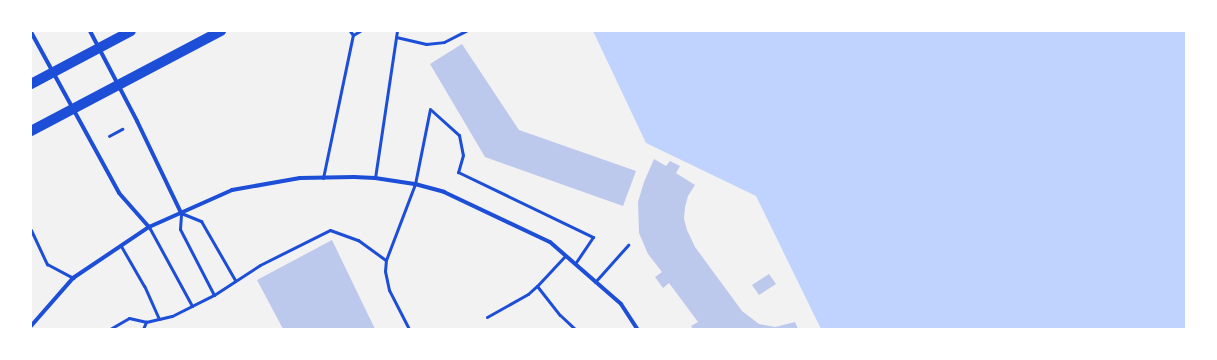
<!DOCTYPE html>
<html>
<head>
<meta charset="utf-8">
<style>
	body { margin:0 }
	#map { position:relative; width:1217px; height:360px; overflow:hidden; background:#f2f2f2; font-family:"Space Grotesk",sans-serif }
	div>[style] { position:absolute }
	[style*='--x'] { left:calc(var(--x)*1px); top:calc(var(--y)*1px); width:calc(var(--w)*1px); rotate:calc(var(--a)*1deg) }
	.water>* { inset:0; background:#bfd3fe }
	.building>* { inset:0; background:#bdc9ec }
	.path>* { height:2.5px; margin:-1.25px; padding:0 1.25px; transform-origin:1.25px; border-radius:1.25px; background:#1d4ed8 }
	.service>* { height:3px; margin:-1.5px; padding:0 1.5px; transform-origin:1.5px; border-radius:1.5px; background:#1d4ed8 }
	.minor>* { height:4px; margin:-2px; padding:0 2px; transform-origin:2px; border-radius:2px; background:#1d4ed8 }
	.primary>* { height:10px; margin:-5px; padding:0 5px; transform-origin:5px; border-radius:5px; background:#1d4ed8 }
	span { translate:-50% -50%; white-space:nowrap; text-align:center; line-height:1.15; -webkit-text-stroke:3px #fff; paint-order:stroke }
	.frame { position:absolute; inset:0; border:32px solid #fff; pointer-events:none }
</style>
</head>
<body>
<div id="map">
	<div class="water">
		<div style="clip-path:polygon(593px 31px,1186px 31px,1186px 329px,821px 329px,756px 196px,646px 143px)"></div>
	</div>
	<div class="building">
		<div style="clip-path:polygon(462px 44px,519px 130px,636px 171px,623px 206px,485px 157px,430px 64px)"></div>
		<div style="clip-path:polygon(654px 159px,666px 166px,670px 161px,680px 166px,676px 173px,695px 185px,688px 196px,685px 207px,684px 219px,687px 230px,695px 247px,742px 311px,759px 324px,775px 327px,795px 322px,798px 329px,693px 329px,691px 326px,698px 322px,669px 283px,663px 288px,655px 277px,662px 272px,648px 254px,639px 233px,638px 202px,644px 182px)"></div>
		<div style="clip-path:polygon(332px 240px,375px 329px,283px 329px,257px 280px)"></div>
		<div style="clip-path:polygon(769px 274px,776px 284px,759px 295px,752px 285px)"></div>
	</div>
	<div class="path">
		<div style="--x:109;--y:136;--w:15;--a:-28"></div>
	</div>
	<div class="service">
		<div style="--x:353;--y:35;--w:8;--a:-30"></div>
		<div style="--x:396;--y:37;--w:31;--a:13"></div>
		<div style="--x:426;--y:44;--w:18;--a:-6"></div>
		<div style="--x:444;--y:42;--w:25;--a:-27"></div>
		<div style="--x:323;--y:178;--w:146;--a:-78.2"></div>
		<div style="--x:353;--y:35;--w:5;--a:-127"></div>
		<div style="--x:375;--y:178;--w:149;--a:-81.5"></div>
		<div style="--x:149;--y:227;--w:90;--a:61.4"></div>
		<div style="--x:31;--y:230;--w:38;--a:65"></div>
		<div style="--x:47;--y:264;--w:30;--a:28"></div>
		<div style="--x:565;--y:256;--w:41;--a:133"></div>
		<div style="--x:537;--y:286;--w:37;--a:52"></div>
		<div style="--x:560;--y:315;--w:21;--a:43"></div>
		<div style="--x:595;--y:282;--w:50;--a:-48.3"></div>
		<div style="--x:214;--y:295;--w:74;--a:-117.3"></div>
		<div style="--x:180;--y:229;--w:16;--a:-86"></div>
		<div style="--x:181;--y:213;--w:22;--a:22"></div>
		<div style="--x:201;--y:221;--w:68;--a:60"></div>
		<div style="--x:487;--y:317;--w:47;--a:-29.3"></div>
		<div style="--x:528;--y:294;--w:12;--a:-42"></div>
		<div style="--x:159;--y:319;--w:13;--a:-13"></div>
		<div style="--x:172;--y:316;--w:47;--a:-26.6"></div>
		<div style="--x:214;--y:295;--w:55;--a:-33.1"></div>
		<div style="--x:260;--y:265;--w:78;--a:-26.6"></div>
		<div style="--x:330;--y:230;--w:30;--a:20"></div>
		<div style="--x:358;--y:240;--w:34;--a:36"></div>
		<div style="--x:110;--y:329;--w:22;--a:-30"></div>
		<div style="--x:129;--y:318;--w:17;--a:13"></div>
		<div style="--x:146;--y:322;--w:13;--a:-13"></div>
		<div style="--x:159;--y:319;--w:36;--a:-114"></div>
		<div style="--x:144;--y:286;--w:46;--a:-119.9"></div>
		<div style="--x:143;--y:329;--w:8;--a:-67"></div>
		<div style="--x:409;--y:329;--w:44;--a:-117.1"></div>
		<div style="--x:389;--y:290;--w:19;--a:-102"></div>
		<div style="--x:385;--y:271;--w:11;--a:-85"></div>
		<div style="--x:386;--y:260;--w:81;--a:-69.1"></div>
		<div style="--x:415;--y:184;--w:76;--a:-78.7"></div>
		<div style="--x:430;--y:109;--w:39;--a:42"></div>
		<div style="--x:459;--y:135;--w:20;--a:79"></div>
		<div style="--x:463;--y:155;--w:18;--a:106"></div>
		<div style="--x:458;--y:172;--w:150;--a:25.7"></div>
		<div style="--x:593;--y:237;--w:32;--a:124"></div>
	</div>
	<div class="minor">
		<div style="--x:90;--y:31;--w:102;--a:62.4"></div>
		<div style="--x:137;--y:121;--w:102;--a:64.4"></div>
		<div style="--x:31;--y:32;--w:183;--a:61.3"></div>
		<div style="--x:119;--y:193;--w:45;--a:48.6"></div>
		<div style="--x:31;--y:326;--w:64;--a:-48.8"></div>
		<div style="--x:73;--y:278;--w:92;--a:-33.9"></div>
		<div style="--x:149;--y:227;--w:91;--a:-24"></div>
		<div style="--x:232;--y:190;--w:69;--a:-10"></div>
		<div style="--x:300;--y:178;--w:54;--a:-1.1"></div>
		<div style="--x:354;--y:177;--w:21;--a:3"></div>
		<div style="--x:375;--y:178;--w:40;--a:8.5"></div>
		<div style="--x:415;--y:184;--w:30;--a:15"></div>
		<div style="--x:444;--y:192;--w:117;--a:25.3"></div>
		<div style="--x:550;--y:242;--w:94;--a:41.1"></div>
		<div style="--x:621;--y:304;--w:30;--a:57"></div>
	</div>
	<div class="primary">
		<div style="--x:31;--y:84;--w:113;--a:-27.9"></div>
		<div style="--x:31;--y:131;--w:215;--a:-27.8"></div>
	</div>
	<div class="frame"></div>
</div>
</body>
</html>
